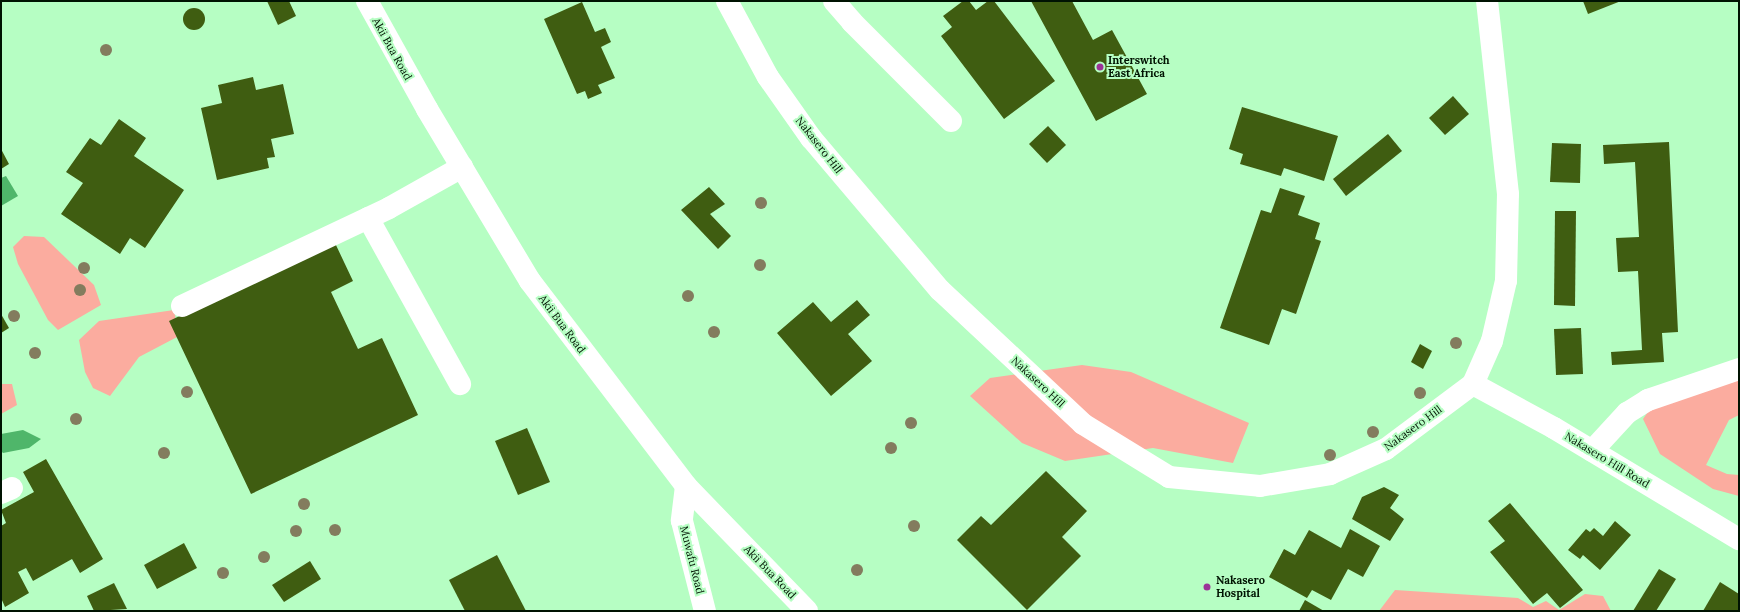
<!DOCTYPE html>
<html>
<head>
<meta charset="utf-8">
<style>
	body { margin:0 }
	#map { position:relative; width:1740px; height:612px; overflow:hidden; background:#b6fec3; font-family:Lora,serif }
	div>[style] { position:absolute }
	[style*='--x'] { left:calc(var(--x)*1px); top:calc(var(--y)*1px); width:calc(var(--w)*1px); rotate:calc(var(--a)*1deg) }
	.green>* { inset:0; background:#fbac9f }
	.water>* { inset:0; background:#4fb66a }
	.building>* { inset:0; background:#3f5d11 }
	.round { border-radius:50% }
	.minor>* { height:22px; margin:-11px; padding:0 11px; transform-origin:11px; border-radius:11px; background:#fff }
	.trees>* { width:12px; height:12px; margin:-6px; border-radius:50%; background:#837c5e }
	.dots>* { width:11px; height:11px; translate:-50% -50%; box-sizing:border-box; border:2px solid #b6fec3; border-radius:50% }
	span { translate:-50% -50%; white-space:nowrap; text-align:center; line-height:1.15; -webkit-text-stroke:4px #b6fec3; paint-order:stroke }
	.street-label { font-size:11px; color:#001302 }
	.poi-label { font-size:11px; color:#001302; font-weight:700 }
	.left { translate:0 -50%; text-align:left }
	.frame { position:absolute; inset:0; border:2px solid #001302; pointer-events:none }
</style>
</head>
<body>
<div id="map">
	<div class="green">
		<div style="clip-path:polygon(24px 236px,44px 237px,94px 285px,101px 305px,58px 330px,48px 320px,18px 264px,13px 247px)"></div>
		<div style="clip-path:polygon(174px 310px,179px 336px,139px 357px,110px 396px,93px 388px,85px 372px,79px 340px,99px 321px)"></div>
		<div style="clip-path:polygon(1082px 365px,1131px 372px,1249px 423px,1233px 463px,1153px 448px,1065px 461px,1022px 443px,970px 396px,990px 378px)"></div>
		<div style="clip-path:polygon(1739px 378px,1739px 415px,1729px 420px,1706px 465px,1727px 474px,1739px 475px,1739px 496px,1713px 489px,1660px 454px,1643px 419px,1654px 403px)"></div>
		<div style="clip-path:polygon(1px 384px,12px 384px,17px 405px,1px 414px)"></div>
		<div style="clip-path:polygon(1395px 590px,1518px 598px,1533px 607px,1546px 601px,1559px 610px,1585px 594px,1603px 596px,1611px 611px,1379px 611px)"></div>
	</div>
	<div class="water">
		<div style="clip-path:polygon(6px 176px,18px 196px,1px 206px,1px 178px)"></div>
		<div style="clip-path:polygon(23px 430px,41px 439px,29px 448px,3px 453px,1px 451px,1px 434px)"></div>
	</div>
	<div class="building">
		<div style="clip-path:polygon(267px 1px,289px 1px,296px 16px,278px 25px)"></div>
		<div style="clip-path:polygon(963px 1px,969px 1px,976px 10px,988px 1px,994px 1px,1055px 81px,1004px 119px,941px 36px,952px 27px,943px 16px)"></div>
		<div style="clip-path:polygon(1031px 1px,1072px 1px,1093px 40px,1112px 30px,1147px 94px,1096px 121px)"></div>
		<div style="clip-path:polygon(1583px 1px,1621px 1px,1588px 14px)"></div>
		<div style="clip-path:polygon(582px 2px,595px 32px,605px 28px,611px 42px,601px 47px,615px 78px,598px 85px,602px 93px,588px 99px,585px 91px,577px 94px,544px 19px)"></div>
		<div class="round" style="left:183px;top:8px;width:22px;height:22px"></div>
		<div style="clip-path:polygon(253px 77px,256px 90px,283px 84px,294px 134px,271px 139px,275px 157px,267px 158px,269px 168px,217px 180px,201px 108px,222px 103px,218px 85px)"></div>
		<div style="clip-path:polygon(1453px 96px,1469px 114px,1445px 135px,1429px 118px)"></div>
		<div style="clip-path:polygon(1242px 107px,1338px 136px,1324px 181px,1284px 168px,1281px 176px,1240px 164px,1243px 154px,1229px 149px)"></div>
		<div style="clip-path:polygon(119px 119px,146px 138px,134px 156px,184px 190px,145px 248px,130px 238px,120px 254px,61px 214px,83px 183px,66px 172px,90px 138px,101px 145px)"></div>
		<div style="clip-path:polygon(1048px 126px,1066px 145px,1047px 163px,1029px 144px)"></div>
		<div style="clip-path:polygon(1388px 134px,1402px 151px,1346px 196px,1333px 179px)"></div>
		<div style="clip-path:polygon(1669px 142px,1678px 332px,1662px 333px,1664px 362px,1612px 365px,1611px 352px,1642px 350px,1638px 271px,1618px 272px,1616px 238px,1639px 237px,1635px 162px,1604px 164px,1603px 145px)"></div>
		<div style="clip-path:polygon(1552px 143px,1581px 144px,1580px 183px,1550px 182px)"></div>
		<div style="clip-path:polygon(1px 149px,9px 164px,1px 169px)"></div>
		<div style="clip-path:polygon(709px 187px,725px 204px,710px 214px,731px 236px,718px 249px,681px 210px)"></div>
		<div style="clip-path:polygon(1280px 188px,1305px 196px,1298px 215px,1320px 223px,1315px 239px,1321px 241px,1296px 314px,1282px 309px,1269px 345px,1220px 328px,1261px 210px,1271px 213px)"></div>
		<div style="clip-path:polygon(1555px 211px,1576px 211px,1575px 306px,1554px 305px)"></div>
		<div style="clip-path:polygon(335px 243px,353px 281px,331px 292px,358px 349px,382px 338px,418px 415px,251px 494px,169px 321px)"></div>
		<div style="clip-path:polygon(857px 300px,870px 315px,848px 334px,872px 361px,831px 396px,777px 333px,813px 302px,831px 322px)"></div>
		<div style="clip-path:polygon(1px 314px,9px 328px,1px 333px)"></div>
		<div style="clip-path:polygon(1581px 328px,1583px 374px,1556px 375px,1554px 329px)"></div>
		<div style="clip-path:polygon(1420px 344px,1432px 351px,1423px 369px,1411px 362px)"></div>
		<div style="clip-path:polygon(527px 428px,550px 482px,518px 495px,495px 441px)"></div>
		<div style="clip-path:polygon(46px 459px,103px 559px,80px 573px,72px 559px,33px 581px,26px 568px,18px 572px,29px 593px,5px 607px,1px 598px,1px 526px,6px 523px,1px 510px,34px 492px,23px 472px)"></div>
		<div style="clip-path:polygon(1046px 471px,1087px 511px,1062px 537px,1081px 556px,1027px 610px,957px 540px,981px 516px,991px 525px)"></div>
		<div style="clip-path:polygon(1384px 487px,1399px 495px,1390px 508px,1404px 519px,1390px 541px,1352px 519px,1362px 497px)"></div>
		<div style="clip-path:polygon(1510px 503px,1583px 590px,1560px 608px,1547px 593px,1533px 604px,1490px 552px,1505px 541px,1488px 521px)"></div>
		<div style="clip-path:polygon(1615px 521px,1631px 535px,1600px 570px,1583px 555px,1580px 559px,1568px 550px,1586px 529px,1590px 532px,1594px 528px,1603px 536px)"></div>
		<div style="clip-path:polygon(1350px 529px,1380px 546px,1363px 577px,1348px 569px,1331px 600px,1312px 590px,1307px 598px,1269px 577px,1284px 549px,1295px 555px,1309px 530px,1341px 548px)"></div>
		<div style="clip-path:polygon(184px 543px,197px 568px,157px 589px,144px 565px)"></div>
		<div style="clip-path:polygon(497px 555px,526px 611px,465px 611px,449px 580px)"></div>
		<div style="clip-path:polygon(310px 561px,321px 579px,284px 602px,272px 585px)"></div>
		<div style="clip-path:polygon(1659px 569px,1676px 579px,1656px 611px,1633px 611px)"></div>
		<div style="clip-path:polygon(1720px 582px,1739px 594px,1739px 611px,1703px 611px)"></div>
		<div style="clip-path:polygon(114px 583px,127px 609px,94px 611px,87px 596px)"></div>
		<div style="clip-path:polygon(1305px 600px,1324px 611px,1299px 611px)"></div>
	</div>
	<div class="minor">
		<div style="--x:367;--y:1;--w:124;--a:60.9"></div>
		<div style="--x:427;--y:109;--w:200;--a:59.1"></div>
		<div style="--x:530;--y:281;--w:258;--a:52.7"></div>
		<div style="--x:686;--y:486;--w:174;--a:45.9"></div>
		<div style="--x:727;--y:1;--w:86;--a:61.7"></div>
		<div style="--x:768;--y:77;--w:75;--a:54.8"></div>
		<div style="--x:811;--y:138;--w:199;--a:49.7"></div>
		<div style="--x:940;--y:290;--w:196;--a:43.1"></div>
		<div style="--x:1083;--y:424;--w:101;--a:31.6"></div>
		<div style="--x:1169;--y:477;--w:91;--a:5.6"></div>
		<div style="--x:1260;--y:486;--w:71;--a:-9.7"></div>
		<div style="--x:1330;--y:474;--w:61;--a:-24.1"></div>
		<div style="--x:1386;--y:449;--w:109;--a:-36.8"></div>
		<div style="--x:1473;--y:384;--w:47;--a:-66.2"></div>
		<div style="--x:1492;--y:341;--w:62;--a:-76.9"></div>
		<div style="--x:1506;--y:281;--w:87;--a:-88.7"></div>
		<div style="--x:1508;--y:194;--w:194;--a:-96.2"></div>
		<div style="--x:834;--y:1;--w:28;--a:49"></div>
		<div style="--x:852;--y:22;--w:140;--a:45"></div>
		<div style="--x:368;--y:218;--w:190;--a:61"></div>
		<div style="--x:182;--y:306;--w:229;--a:-25.3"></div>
		<div style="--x:389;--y:208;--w:84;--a:-29.3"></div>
		<div style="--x:1473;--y:384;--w:92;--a:28.5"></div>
		<div style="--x:1554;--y:428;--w:216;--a:31"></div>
		<div style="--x:1592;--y:451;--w:52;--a:-47.4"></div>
		<div style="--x:1627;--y:413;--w:25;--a:-32"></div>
		<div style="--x:1648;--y:400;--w:96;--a:-18.8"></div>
		<div style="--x:686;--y:486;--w:35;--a:97"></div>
		<div style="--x:682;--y:521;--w:93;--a:75.7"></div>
		<div style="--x:1;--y:493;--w:12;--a:-24"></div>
	</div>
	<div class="trees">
		<div style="left:106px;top:50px"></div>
		<div style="left:761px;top:203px"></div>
		<div style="left:760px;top:265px"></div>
		<div style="left:84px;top:268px"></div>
		<div style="left:80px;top:290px"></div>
		<div style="left:688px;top:296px"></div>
		<div style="left:14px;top:316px"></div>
		<div style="left:714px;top:332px"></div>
		<div style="left:1456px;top:343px"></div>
		<div style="left:35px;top:353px"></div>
		<div style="left:187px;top:392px"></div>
		<div style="left:1420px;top:393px"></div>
		<div style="left:76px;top:419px"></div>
		<div style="left:911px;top:423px"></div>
		<div style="left:1373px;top:432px"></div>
		<div style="left:891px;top:448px"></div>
		<div style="left:164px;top:453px"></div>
		<div style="left:1330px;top:455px"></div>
		<div style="left:304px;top:504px"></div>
		<div style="left:914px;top:526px"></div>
		<div style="left:335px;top:530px"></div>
		<div style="left:296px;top:531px"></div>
		<div style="left:264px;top:557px"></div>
		<div style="left:857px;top:570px"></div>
		<div style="left:223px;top:573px"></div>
	</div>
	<div class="dots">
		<div style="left:1100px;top:67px;background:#9b3397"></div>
		<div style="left:1207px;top:587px;background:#9b3397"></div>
	</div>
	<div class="street-label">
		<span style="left:392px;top:49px;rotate:61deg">Akii Bua Road</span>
		<span style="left:819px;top:145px;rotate:52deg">Nakasero Hill</span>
		<span style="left:562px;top:324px;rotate:53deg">Akii Bua Road</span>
		<span style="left:1038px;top:382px;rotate:43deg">Nakasero Hill</span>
		<span style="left:1413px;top:428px;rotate:-36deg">Nakasero Hill</span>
		<span style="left:1607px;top:460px;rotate:31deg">Nakasero Hill Road</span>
		<span style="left:692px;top:560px;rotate:76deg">Muwafu Road</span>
		<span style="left:770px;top:572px;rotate:46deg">Akii Bua Road</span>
	</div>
	<div class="poi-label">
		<span class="left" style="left:1108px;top:67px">Interswitch<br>East Africa</span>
		<span class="left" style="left:1216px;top:587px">Nakasero<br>Hospital</span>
	</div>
	<div class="frame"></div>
</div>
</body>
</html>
